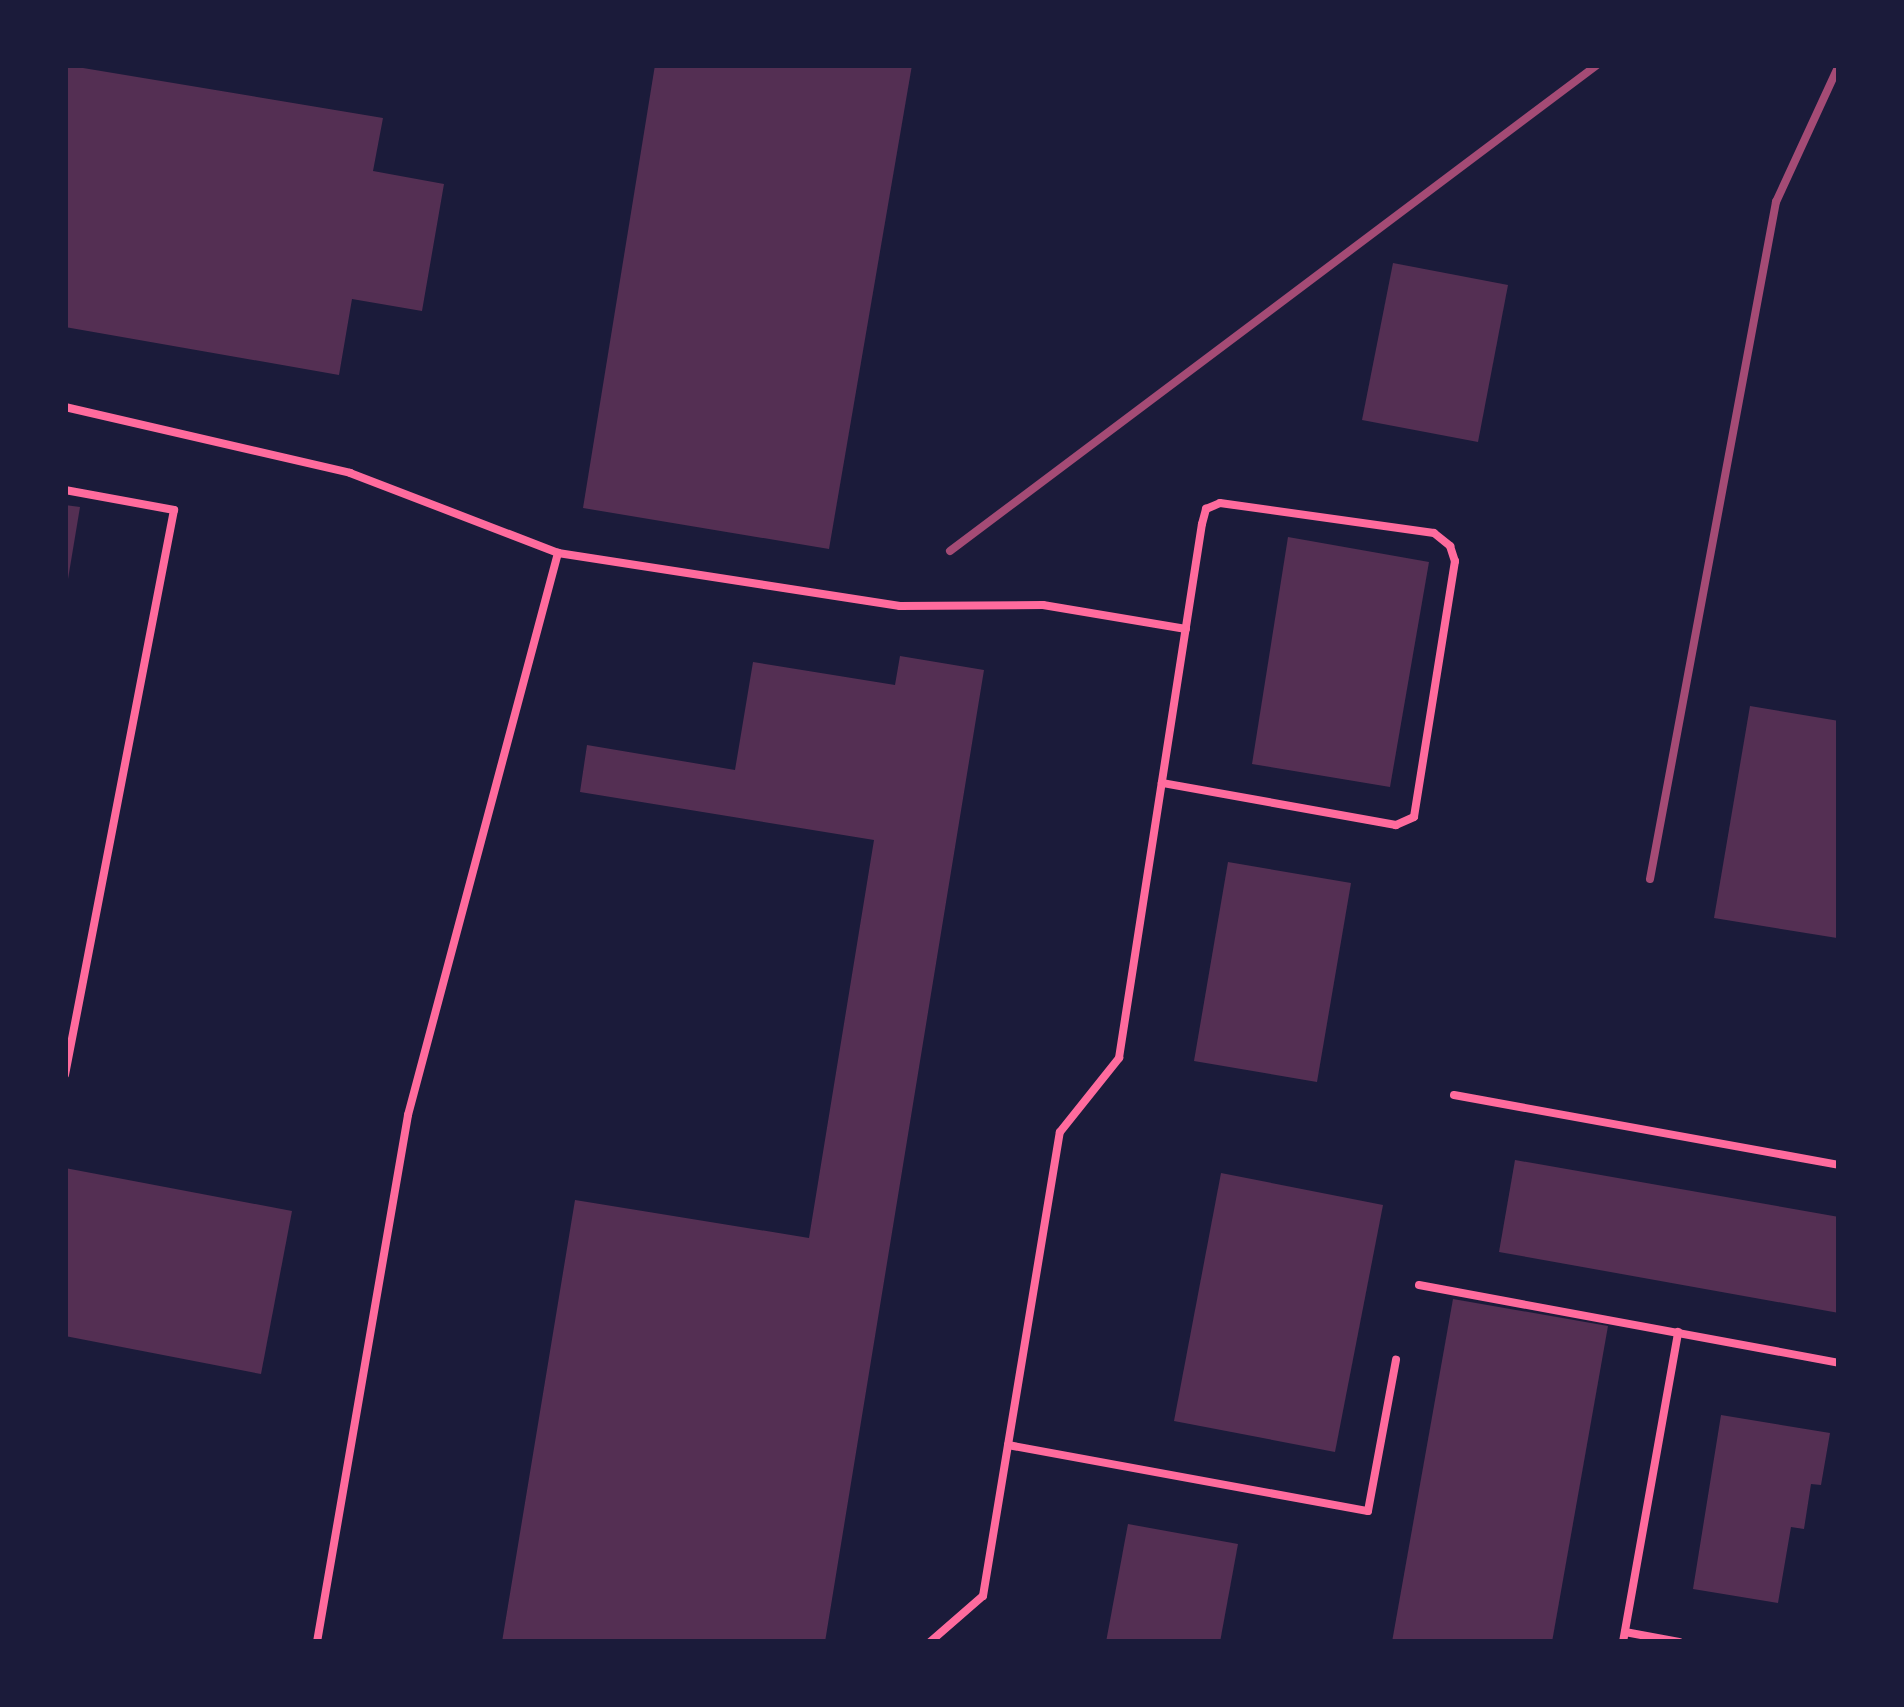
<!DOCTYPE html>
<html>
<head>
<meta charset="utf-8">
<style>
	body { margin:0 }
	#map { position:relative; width:1904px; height:1707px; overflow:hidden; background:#1b1b3a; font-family:Raleway,sans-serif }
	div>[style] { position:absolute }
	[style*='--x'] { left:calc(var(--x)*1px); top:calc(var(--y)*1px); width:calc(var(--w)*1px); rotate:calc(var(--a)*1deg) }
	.building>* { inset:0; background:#542f53 }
	.service>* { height:8px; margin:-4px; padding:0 4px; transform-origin:4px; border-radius:4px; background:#ff6b9d }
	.rail>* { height:8px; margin:-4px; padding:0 4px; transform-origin:4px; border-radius:4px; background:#a44b75 }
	span { translate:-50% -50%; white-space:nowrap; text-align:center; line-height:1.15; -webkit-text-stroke:8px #1b1b3a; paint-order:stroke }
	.frame { position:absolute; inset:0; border:68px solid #1b1b3a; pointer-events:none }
</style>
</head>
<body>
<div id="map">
	<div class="building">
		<div style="clip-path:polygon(65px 65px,383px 118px,373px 171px,444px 184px,422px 311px,352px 299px,339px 375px,65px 327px)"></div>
		<div style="clip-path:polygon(655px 65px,912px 65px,829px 549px,583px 508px)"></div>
		<div style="clip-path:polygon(1393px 263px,1508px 285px,1478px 442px,1362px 420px)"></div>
		<div style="clip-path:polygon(65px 505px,80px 507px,67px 585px,65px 585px)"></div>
		<div style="clip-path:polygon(1288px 537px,1429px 562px,1390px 787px,1252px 764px)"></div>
		<div style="clip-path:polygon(900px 656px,984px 670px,825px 1642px,502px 1642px,575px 1200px,809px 1238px,874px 840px,580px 792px,587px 745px,735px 770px,753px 662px,895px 685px)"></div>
		<div style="clip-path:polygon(1750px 706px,1839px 721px,1837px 938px,1714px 918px)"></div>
		<div style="clip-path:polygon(1228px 862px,1351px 883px,1317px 1082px,1194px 1061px)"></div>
		<div style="clip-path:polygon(1515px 1160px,1839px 1217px,1839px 1313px,1499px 1252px)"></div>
		<div style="clip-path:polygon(65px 1168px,292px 1211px,261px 1374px,65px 1336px)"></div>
		<div style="clip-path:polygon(1221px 1173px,1383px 1205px,1335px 1452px,1174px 1421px)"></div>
		<div style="clip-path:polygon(1453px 1299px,1608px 1326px,1552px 1642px,1392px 1642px)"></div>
		<div style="clip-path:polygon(1721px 1415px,1830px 1433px,1821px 1485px,1811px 1484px,1804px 1529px,1791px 1527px,1778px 1603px,1693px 1589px)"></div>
		<div style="clip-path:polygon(1128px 1524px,1238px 1544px,1220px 1642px,1106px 1642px)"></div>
	</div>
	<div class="service">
		<div style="--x:65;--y:407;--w:293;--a:13"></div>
		<div style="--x:350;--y:473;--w:223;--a:21"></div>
		<div style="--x:558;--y:553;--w:346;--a:8.8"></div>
		<div style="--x:900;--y:606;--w:143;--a:-0.4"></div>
		<div style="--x:1043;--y:605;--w:145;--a:9.5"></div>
		<div style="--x:65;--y:490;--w:111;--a:10.4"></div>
		<div style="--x:174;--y:510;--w:575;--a:100.92"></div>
		<div style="--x:1454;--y:1095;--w:391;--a:10.3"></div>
		<div style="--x:1419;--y:1285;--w:427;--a:10.5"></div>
		<div style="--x:1008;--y:1445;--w:366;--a:10.4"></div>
		<div style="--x:1368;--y:1511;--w:154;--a:-79.5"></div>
		<div style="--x:1625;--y:1632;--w:55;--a:10.5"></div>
		<div style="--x:317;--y:1642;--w:535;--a:-80.2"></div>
		<div style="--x:408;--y:1115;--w:582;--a:-75.06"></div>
		<div style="--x:930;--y:1642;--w:70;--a:-41"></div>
		<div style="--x:983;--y:1596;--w:470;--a:-80.6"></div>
		<div style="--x:1060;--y:1132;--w:95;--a:-51.4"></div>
		<div style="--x:1119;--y:1058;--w:540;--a:-81.17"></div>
		<div style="--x:1202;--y:524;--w:16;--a:-75"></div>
		<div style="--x:1206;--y:509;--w:15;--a:-23"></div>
		<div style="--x:1220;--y:503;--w:216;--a:8"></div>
		<div style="--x:1434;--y:533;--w:21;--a:39"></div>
		<div style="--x:1450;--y:546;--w:16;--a:72"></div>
		<div style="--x:1455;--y:561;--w:259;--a:99.1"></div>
		<div style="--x:1414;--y:817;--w:20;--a:156"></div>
		<div style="--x:1396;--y:825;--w:238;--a:-169.8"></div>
		<div style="--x:1623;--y:1642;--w:315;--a:-79.9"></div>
	</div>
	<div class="rail">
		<div style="--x:950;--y:551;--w:809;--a:-36.91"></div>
		<div style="--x:1650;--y:879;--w:689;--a:-79.46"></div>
		<div style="--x:1776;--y:202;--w:151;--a:-65.3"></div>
	</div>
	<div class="frame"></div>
</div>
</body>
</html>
